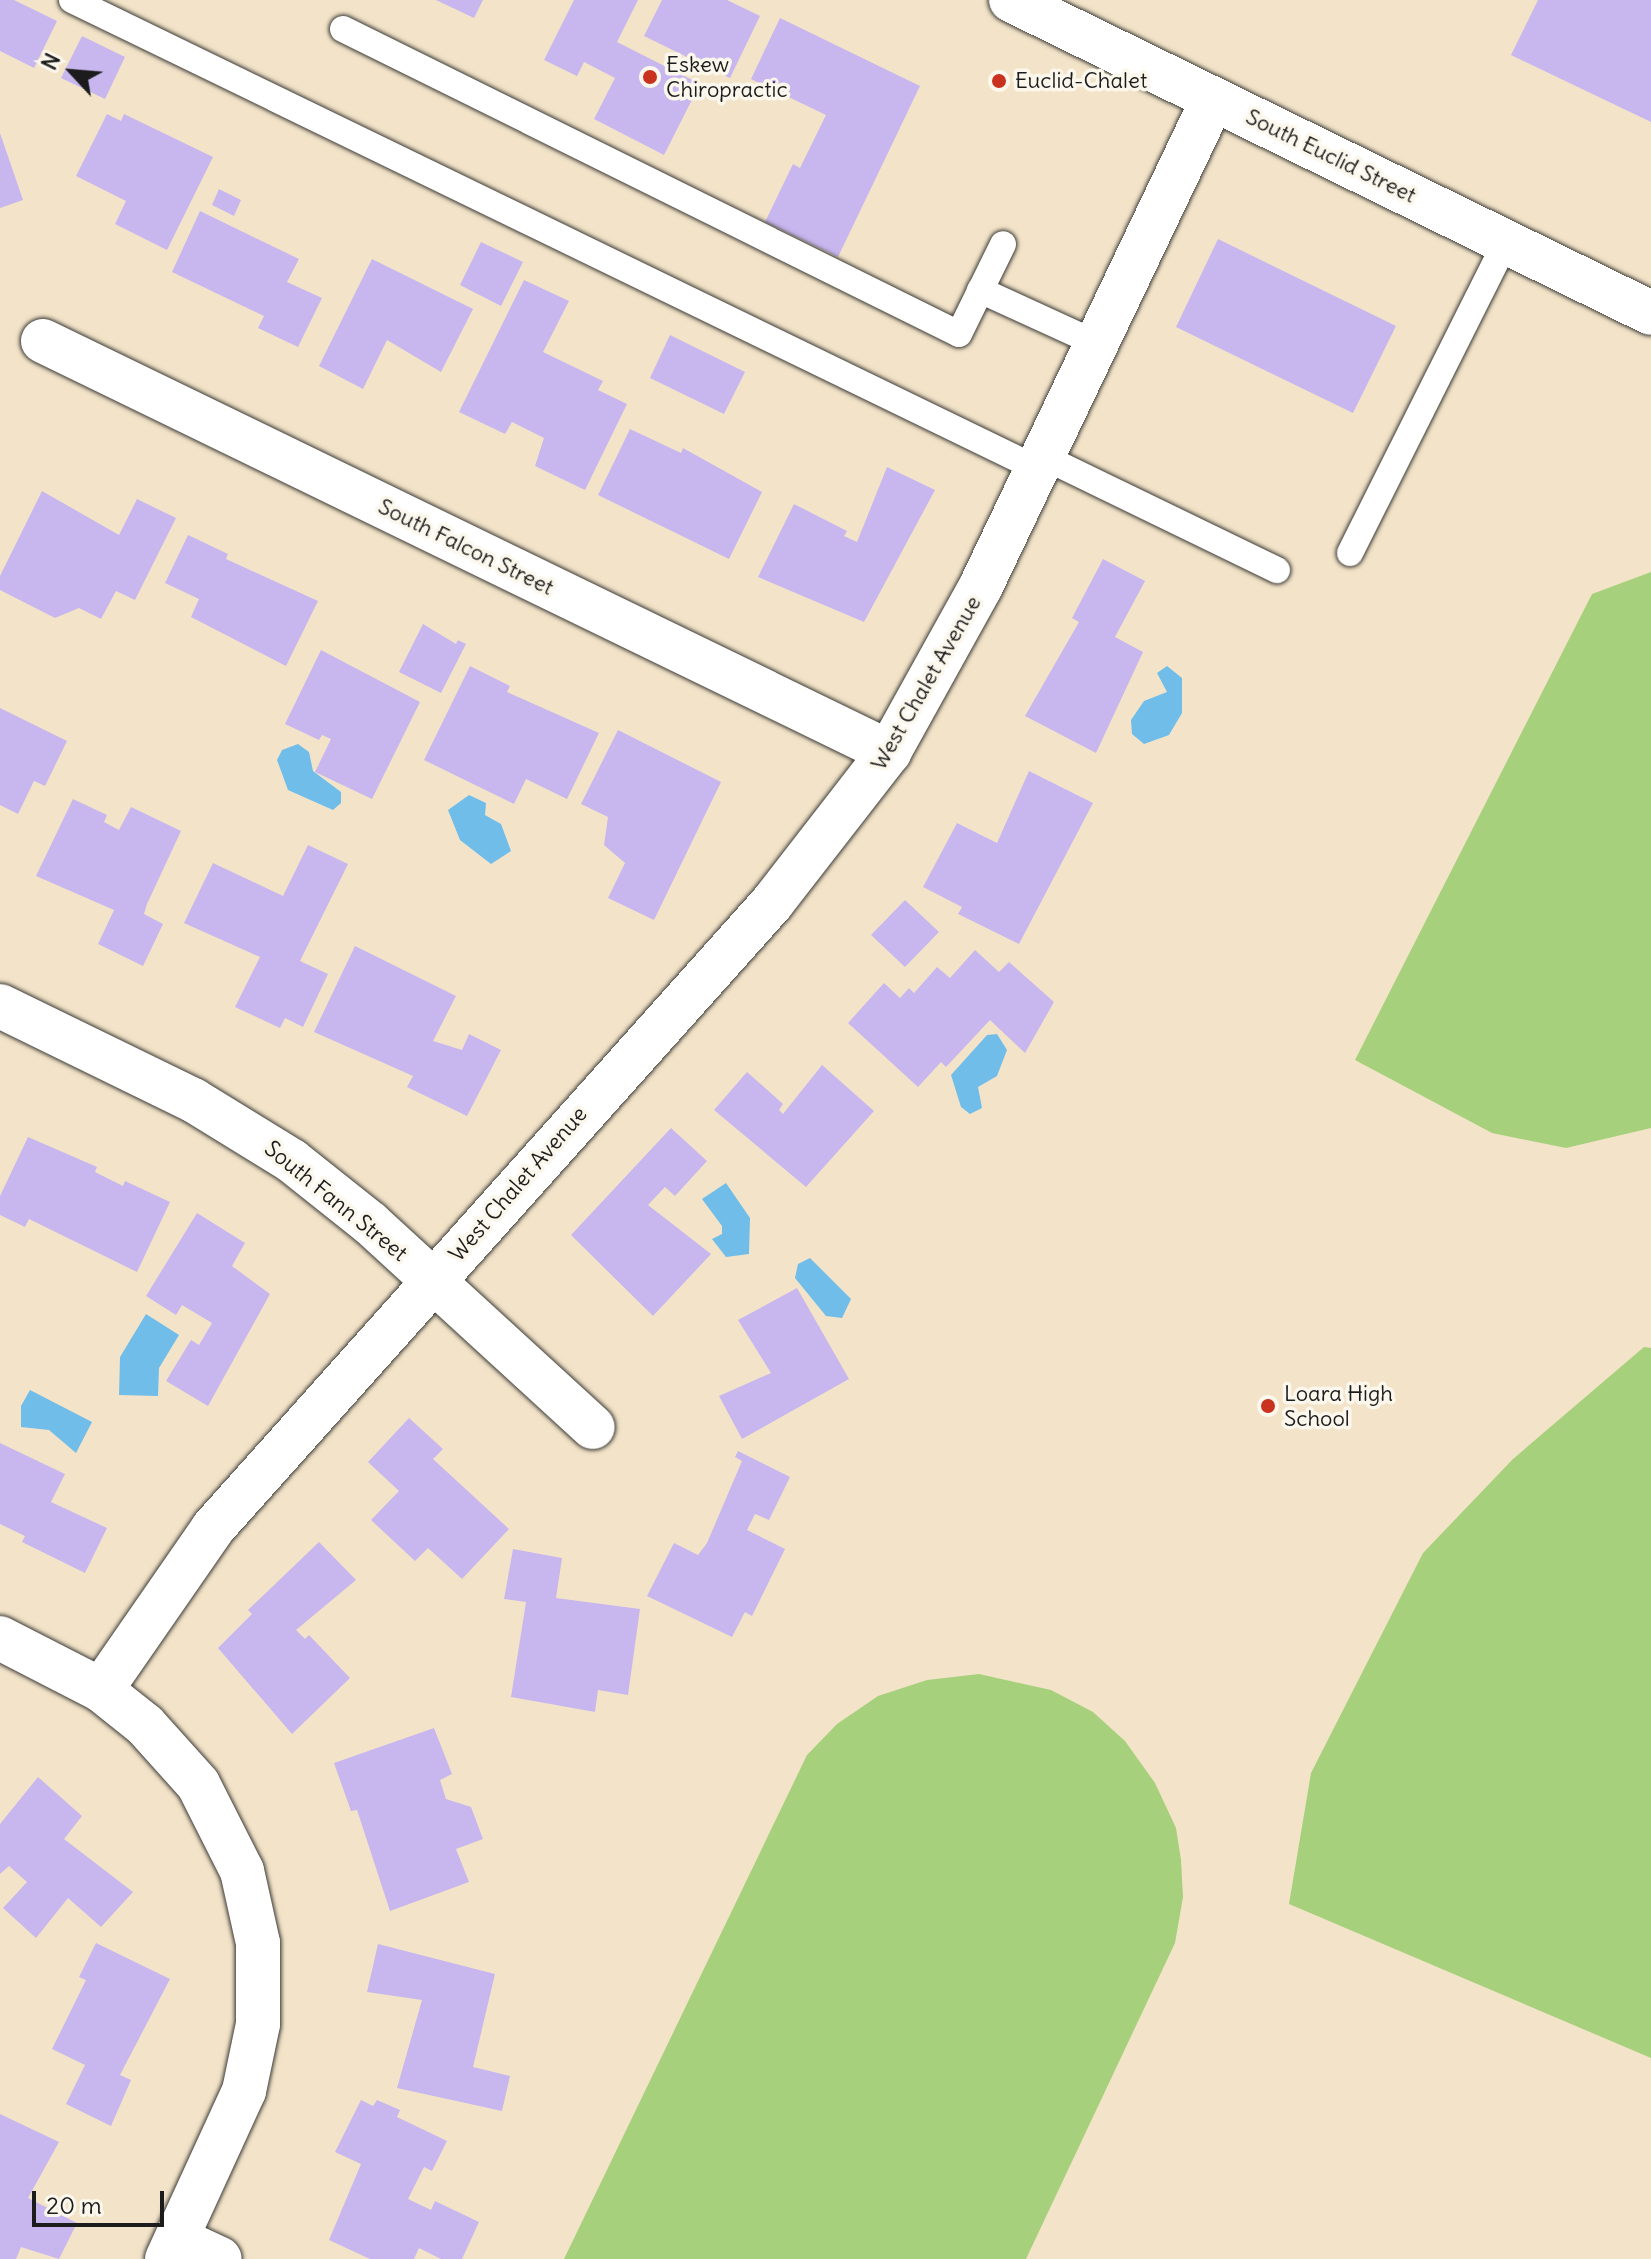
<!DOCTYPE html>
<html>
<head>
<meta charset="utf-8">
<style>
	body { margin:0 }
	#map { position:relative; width:1651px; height:2259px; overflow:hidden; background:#f3e4c9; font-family:Delius,sans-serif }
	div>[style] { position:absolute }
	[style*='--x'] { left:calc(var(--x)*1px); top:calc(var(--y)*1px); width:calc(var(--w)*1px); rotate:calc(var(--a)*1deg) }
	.green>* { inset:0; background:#a7d07c }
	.water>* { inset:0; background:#70bdea }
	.building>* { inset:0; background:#c7b7ee }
	.roads { filter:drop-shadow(0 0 2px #3c3a36) drop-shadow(0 0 2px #3c3a36) }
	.lane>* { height:26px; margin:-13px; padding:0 13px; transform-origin:13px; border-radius:13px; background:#fff }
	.street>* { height:44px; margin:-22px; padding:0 22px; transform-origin:22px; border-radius:22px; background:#fff }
	.primary>* { height:44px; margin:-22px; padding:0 22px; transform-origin:22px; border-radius:22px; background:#fff }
	.dots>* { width:22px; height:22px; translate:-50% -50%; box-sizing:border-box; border:4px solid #fbf7ec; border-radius:50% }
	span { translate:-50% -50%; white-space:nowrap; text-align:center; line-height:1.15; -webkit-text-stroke:7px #fbf7ec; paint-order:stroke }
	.poi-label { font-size:22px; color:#1c1c1c }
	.left { translate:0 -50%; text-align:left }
	.street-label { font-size:22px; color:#1c1c1c }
	.north { position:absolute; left:32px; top:32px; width:80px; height:80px; -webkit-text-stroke:6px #fbf7ec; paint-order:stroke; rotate:296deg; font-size:22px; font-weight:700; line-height:32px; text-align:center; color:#1c1c1c }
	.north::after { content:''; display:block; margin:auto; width:28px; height:36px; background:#1c1c1c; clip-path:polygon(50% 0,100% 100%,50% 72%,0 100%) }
	.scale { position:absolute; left:32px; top:2191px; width:132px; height:36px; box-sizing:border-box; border:4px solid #1c1c1c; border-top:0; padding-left:10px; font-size:24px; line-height:28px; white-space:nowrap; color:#1c1c1c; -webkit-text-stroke:6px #fbf7ec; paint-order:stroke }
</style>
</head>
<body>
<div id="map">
	<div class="green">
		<div style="clip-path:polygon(1651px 572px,1651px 1128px,1566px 1148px,1492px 1133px,1355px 1060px,1592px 594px)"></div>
		<div style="clip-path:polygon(1644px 1347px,1651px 1348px,1651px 2058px,1289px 1904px,1311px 1773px,1423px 1553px,1513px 1459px)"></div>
		<div style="clip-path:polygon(979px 1674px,1051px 1690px,1093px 1712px,1125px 1741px,1155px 1783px,1176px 1828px,1181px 1860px,1183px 1897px,1175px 1943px,1026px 2259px,564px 2259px,807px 1755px,837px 1724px,878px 1696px,927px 1680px)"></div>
	</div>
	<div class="water">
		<div style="clip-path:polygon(1167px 666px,1182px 678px,1182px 713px,1169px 735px,1144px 744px,1132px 734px,1131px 720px,1144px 701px,1167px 692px,1157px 673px)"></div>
		<div style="clip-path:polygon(298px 744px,309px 752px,313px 771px,341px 792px,341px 803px,333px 810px,288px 790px,277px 760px,282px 750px)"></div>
		<div style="clip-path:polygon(469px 795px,486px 803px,485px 815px,501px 824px,511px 851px,491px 864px,460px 840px,448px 810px)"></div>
		<div style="clip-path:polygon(997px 1034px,1007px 1050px,997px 1076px,978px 1087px,982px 1108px,970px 1114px,961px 1107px,951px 1075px,987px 1035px)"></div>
		<div style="clip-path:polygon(726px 1183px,750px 1218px,749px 1254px,726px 1257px,712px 1239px,722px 1234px,722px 1226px,702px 1199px)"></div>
		<div style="clip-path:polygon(810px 1258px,851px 1299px,842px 1318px,826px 1316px,795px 1278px,798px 1264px)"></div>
		<div style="clip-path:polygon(146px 1314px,179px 1335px,159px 1368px,158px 1396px,119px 1395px,120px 1357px)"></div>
		<div style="clip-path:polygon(30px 1390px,92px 1422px,76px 1453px,49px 1430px,21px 1427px,21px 1406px)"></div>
	</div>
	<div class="building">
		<div style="clip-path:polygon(0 0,14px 0,57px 21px,34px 68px,0 51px)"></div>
		<div style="clip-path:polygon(436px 0,483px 0,474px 18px)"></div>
		<div style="clip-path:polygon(574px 0,638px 0,617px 42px,700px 84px,664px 155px,594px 119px,615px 78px,584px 62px,577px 76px,544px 60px)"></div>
		<div style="clip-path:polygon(662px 0,727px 0,760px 16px,730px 78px,644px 36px)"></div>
		<div style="clip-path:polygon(1538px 0,1651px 0,1651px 122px,1511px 55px)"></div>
		<div style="clip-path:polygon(780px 18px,920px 86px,838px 257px,765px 222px,793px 164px,800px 168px,826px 115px,751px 79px)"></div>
		<div style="clip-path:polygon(82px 36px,125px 57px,105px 99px,61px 78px)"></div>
		<div style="clip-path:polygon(107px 114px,121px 121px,124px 114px,213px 157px,167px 250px,115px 224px,126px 201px,76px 176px)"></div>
		<div style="clip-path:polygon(0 133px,23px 200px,0 208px)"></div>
		<div style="clip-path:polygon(219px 189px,241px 200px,234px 216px,212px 205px)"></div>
		<div style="clip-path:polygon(200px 211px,299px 259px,287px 282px,322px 298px,298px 347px,258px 328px,264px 316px,172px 272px)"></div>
		<div style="clip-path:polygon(1218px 239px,1396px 326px,1353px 413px,1176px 327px)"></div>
		<div style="clip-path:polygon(481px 242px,523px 262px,501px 306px,460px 285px)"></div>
		<div style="clip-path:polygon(372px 259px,473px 309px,441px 372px,387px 340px,363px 389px,319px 366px)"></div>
		<div style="clip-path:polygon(524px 280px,569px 301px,543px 352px,603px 381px,598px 390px,627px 404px,585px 490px,535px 466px,544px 438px,512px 422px,505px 434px,459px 412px)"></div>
		<div style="clip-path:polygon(670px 335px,745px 372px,724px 414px,650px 378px)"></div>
		<div style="clip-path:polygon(630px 429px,681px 453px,683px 448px,762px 492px,729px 559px,598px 495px)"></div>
		<div style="clip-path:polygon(887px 467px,935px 490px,864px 622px,758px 577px,794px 504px,847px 531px,844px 536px,857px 542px)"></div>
		<div style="clip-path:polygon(42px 491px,119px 535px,137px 499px,176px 518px,135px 600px,116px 591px,101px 619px,79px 608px,55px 618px,0 590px,0 576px)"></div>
		<div style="clip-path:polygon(188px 535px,228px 554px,226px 559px,318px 601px,286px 666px,191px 617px,199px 599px,165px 583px)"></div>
		<div style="clip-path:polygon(1103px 559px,1145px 581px,1115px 637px,1143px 652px,1096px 753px,1025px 716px,1079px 622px,1072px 618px)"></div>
		<div style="clip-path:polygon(423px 624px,456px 644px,458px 640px,466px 644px,441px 693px,399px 672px)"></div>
		<div style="clip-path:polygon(321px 650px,420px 702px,372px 799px,315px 772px,331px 739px,322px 735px,319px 740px,285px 724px)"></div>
		<div style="clip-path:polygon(470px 666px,510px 686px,507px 692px,599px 733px,567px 799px,526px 779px,514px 804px,424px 760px)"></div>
		<div style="clip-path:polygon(0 708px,67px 741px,45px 786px,34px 781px,18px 814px,0 805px)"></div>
		<div style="clip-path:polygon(618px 730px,721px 782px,654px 920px,608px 898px,625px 863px,604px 845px,608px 817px,581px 804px)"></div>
		<div style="clip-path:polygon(1029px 771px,1093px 803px,1019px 944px,958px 914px,962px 907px,923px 887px,957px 823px,997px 843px)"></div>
		<div style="clip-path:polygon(73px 799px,107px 815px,104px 822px,119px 830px,131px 807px,181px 831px,147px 904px,144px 914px,163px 924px,143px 966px,98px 944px,114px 910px,36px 876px)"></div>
		<div style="clip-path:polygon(308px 845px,348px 864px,300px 961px,328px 974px,303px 1027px,285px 1018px,280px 1028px,235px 1007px,260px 957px,184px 923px,213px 863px,283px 896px)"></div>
		<div style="clip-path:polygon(905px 900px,939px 932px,905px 967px,871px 935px)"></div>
		<div style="clip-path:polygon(355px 946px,456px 996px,433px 1041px,462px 1050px,469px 1034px,501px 1050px,467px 1116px,407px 1087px,413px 1076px,314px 1032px)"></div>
		<div style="clip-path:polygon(975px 950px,999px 972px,1009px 962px,1054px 1002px,1025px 1053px,990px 1020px,946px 1067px,941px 1062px,918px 1087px,848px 1023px,884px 983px,900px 998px,909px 988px,914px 993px,937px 967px,950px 978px)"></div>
		<div style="clip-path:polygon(822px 1065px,874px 1111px,806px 1187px,714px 1110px,747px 1072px,783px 1104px,779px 1110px,783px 1114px)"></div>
		<div style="clip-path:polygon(671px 1128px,707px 1161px,675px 1196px,665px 1187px,648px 1205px,711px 1254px,653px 1316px,571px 1235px)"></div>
		<div style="clip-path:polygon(28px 1137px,97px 1167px,95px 1172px,123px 1186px,125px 1181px,170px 1202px,137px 1272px,29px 1219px,25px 1227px,0 1215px,0 1196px)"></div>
		<div style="clip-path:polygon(197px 1213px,245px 1243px,232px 1266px,270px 1294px,208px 1406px,166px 1381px,191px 1340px,199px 1345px,212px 1323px,182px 1305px,176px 1315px,146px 1296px)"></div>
		<div style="clip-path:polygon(797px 1288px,849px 1379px,742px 1439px,719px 1396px,771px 1373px,738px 1320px)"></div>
		<div style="clip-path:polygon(409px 1418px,443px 1449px,433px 1459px,509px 1529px,462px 1579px,428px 1548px,415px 1561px,371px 1520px,399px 1491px,368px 1462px)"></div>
		<div style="clip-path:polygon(0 1443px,65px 1474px,51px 1502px,107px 1528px,85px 1573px,22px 1542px,25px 1536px,0 1524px)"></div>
		<div style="clip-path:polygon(738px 1451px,790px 1477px,769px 1520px,755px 1514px,747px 1530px,785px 1549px,752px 1616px,745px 1612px,732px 1637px,647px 1596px,674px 1543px,698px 1555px,707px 1543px,742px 1461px,735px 1457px)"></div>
		<div style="clip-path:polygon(319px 1542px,356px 1580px,296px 1630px,305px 1639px,309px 1635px,350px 1678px,292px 1734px,218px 1648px,252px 1614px,248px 1610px)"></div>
		<div style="clip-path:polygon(513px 1549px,562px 1558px,556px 1598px,640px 1609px,628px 1695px,598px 1690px,595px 1712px,511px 1697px,526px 1602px,504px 1599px)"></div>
		<div style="clip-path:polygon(434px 1728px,452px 1774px,440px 1780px,446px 1799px,471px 1807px,483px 1839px,456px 1849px,469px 1882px,390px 1911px,357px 1810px,351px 1811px,334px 1763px)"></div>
		<div style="clip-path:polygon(38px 1777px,82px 1816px,64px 1839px,133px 1892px,101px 1927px,68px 1898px,36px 1938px,3px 1908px,27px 1882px,9px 1866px,0 1874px,0 1824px)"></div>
		<div style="clip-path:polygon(96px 1943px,170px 1979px,120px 2075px,131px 2080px,111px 2126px,66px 2104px,85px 2065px,52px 2049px,86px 1980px,79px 1977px)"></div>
		<div style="clip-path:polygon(378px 1944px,495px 1974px,473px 2067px,510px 2076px,502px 2111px,397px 2088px,422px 2000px,367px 1992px)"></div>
		<div style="clip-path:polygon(361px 2100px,373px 2106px,377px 2100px,400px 2110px,397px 2117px,447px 2141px,432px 2171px,424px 2167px,408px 2199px,431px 2210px,435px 2201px,479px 2222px,462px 2259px,441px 2259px,419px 2248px,414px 2259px,370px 2259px,329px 2240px,361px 2164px,335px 2152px)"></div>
		<div style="clip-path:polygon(0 2114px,59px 2142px,28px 2198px,77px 2223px,59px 2259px,21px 2247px,16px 2259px,0 2259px)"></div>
	</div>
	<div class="roads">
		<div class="lane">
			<div style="--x:72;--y:0;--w:1074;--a:25.9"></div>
			<div style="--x:343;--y:29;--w:687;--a:26.34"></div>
			<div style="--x:959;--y:334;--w:100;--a:-63.9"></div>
			<div style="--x:980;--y:290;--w:128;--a:24.6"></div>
			<div style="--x:1044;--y:457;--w:259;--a:25.9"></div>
			<div style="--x:1350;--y:553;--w:349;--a:-63.4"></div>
		</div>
		<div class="street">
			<div style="--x:43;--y:341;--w:941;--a:25.91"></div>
			<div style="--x:0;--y:1006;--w:215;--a:26"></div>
			<div style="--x:193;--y:1100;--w:116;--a:31.6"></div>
			<div style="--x:292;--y:1161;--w:100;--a:38.5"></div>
			<div style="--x:370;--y:1223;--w:302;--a:42.5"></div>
			<div style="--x:0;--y:1638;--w:114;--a:27.2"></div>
			<div style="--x:177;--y:2239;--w:47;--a:24.9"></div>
			<div style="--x:167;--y:2259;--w:185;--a:-65.4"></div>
			<div style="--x:244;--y:2091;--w:68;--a:-78.2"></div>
			<div style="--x:258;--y:2024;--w:81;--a:-90"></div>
			<div style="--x:258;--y:1943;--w:74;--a:-102.5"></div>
			<div style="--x:242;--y:1871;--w:97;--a:-116.8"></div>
			<div style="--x:198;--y:1784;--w:79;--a:-131.9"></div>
			<div style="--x:145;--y:1725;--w:56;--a:-141.5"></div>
			<div style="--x:101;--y:1690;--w:197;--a:-55.3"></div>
			<div style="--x:213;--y:1528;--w:839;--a:-48.19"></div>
			<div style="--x:772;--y:903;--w:191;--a:-52.2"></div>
			<div style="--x:889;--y:752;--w:188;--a:-61"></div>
			<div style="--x:980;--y:588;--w:542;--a:-64.52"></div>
		</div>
		<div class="primary">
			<div style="--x:1011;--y:0;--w:712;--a:26.06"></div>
		</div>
	</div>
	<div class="dots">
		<div style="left:650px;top:77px;background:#c8321e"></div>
		<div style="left:999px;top:81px;background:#c8321e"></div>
		<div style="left:1268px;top:1406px;background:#c8321e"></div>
	</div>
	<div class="poi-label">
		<span class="left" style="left:666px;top:77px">Eskew<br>Chiropractic</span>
		<span class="left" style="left:1015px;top:81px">Euclid-Chalet</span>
		<span class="left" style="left:1284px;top:1406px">Loara High<br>School</span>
	</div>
	<div class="street-label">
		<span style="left:1331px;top:156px;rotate:26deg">South Euclid Street</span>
		<span style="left:466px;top:547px;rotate:26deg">South Falcon Street</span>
		<span style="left:926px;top:683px;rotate:-60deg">West Chalet Avenue</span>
		<span style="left:518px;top:1184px;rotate:-49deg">West Chalet Avenue</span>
		<span style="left:336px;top:1201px;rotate:39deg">South Fann Street</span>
	</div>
	<div class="north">N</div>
	<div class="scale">20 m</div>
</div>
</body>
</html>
